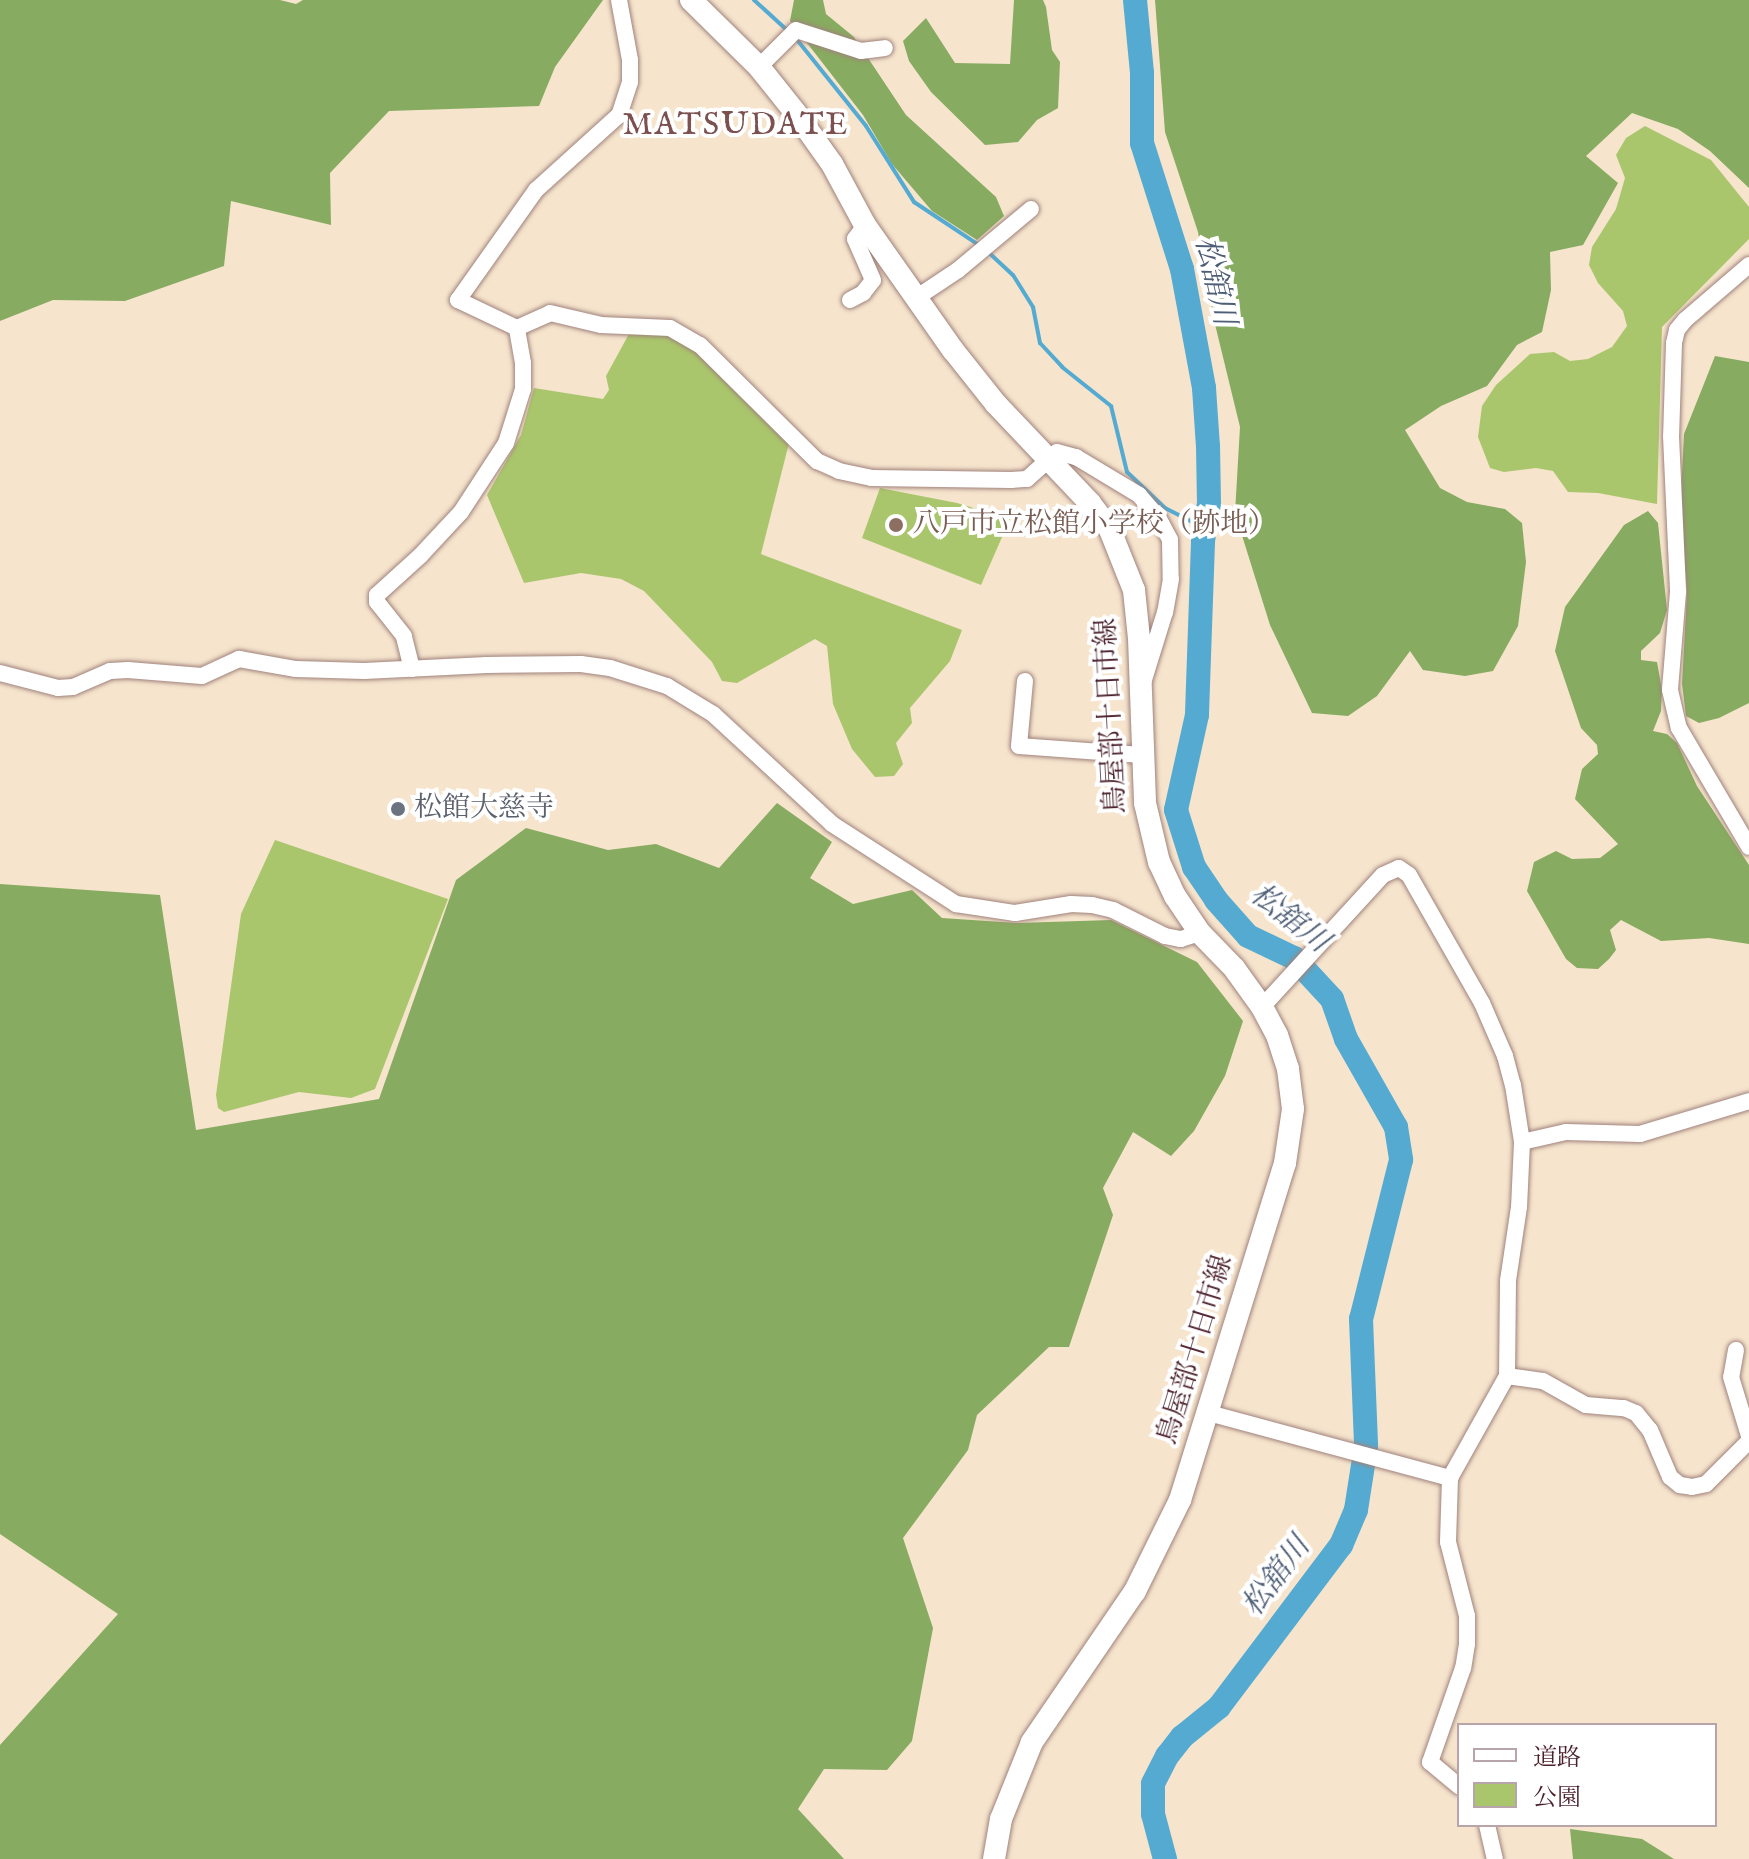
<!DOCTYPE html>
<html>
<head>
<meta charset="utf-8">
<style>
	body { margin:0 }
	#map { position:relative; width:1749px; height:1859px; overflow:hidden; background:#f6e4cd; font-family:"IM FELL English","Noto Serif JP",serif }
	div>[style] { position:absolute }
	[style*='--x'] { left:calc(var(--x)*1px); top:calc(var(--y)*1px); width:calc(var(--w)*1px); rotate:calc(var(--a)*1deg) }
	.green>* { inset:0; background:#aac66c }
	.forest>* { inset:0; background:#87ab60 }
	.stream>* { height:4px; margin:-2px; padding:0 2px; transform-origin:2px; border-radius:2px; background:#54aad1 }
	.river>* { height:24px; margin:-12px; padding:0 12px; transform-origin:12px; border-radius:12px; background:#54aad1 }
	.roads { filter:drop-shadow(0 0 2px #a0827c) drop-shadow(0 0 2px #a0827c) }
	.minor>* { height:16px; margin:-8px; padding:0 8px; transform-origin:8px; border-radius:8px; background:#fff }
	.secondary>* { height:22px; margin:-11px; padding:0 11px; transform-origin:11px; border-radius:11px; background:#fff }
	.dots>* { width:22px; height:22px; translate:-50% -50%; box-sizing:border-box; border:4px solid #fff; border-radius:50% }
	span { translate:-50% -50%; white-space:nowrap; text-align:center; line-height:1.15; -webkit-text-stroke:8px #fff; paint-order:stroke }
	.education-label { font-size:28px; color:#785e54 }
	.left { translate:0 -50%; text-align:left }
	.street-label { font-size:28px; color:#4a1f2b }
	.worship-label { font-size:28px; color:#5b616d }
	.water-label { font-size:30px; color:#4e5e76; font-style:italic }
	.quarter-label { font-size:32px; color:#7b504f; letter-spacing:2px }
	.legend { position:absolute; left:1457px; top:1723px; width:260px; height:104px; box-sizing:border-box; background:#fff; border:2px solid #b7a5aa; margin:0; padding:10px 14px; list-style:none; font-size:24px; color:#4a1f2b }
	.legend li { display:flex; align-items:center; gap:16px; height:40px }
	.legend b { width:40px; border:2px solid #b7a5aa }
</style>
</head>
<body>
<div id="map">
	<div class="green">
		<div style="clip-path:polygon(1645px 126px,1711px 160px,1749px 207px,1749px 239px,1662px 327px,1657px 504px,1598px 493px,1568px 492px,1553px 471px,1536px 468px,1504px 472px,1490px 468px,1478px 437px,1482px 406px,1496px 385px,1530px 354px,1554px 352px,1570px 361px,1588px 359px,1612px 347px,1627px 326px,1623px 311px,1598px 283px,1589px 265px,1592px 247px,1616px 209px,1625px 178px,1616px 155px,1626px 138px)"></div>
		<div style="clip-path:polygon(630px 332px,672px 336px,703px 357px,789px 443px,761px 554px,962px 630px,950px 661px,910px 708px,912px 723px,896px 743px,903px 764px,894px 776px,875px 777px,852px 749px,833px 704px,827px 646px,815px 639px,737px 683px,722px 681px,712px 662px,644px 591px,621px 579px,581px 573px,524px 583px,487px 495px,521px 435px,534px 388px,603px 399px,609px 390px,606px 376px)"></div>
		<div style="clip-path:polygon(880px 488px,957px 503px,1010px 519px,981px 585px,862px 538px)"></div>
		<div style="clip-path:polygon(275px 840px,448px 899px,375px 1089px,351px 1098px,299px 1092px,224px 1112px,218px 1108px,216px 1095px,241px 914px)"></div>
	</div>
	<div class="forest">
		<div style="clip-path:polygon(0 0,280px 0,296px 4px,303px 0,603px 0,555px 67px,539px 106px,389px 111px,330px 173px,331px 225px,231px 201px,224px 266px,125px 301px,53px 300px,0 321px)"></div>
		<div style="clip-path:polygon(794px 0,823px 0,826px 14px,854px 37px,906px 115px,996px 197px,1004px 216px,977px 240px,932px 211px,892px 164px,863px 115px,790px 21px)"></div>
		<div style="clip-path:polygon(1014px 0,1043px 0,1046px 7px,1052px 50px,1060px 62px,1058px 108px,1037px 120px,1018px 142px,985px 145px,931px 92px,909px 61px,903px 41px,926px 18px,955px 63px,1010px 64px)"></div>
		<div style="clip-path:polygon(1155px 0,1749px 0,1749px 188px,1710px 151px,1678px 129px,1632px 113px,1586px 156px,1618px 183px,1583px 245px,1550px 252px,1551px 290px,1542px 332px,1517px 345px,1487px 386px,1441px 406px,1405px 430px,1440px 488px,1467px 502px,1505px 509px,1522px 523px,1526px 562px,1518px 626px,1493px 671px,1465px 676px,1423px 670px,1410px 651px,1377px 696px,1348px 716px,1312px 713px,1270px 625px,1235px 513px,1240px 427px,1213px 316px,1198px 232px,1165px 132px)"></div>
		<div style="clip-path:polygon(1715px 356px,1749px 362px,1749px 703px,1719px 718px,1699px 723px,1686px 716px,1682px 684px,1687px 592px,1680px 511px,1684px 434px)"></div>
		<div style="clip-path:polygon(1648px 511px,1658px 523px,1667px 610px,1660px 633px,1641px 651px,1641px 660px,1657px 662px,1662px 690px,1661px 711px,1653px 731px,1667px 734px,1677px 743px,1697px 786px,1749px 865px,1749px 944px,1709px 938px,1661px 941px,1621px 920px,1610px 930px,1616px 950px,1609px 959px,1598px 969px,1577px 968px,1566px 959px,1527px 891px,1534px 862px,1556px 851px,1572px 859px,1600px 858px,1618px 844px,1575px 799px,1582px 769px,1598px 754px,1597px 745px,1581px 728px,1555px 651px,1565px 607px,1624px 525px)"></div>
		<div style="clip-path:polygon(777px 803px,832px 842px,810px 878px,853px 904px,912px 890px,942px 918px,1017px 923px,1111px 920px,1197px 962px,1243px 1021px,1225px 1076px,1194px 1131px,1171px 1156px,1133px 1132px,1103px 1188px,1113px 1215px,1069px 1347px,1049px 1347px,977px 1415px,968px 1450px,903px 1538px,933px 1628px,912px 1741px,887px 1770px,824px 1769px,798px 1809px,844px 1859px,0 1859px,0 1745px,118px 1614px,0 1534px,0 884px,160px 895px,196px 1130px,379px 1099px,456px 880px,526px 828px,608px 850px,656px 844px,719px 868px)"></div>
		<div style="clip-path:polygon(1570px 1829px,1642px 1839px,1674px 1859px,1573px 1859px)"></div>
	</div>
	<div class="stream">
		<div style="--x:754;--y:0;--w:46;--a:42.4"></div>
		<div style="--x:794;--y:36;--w:115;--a:51.3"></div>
		<div style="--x:866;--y:126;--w:90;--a:57.7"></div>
		<div style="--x:914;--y:202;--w:78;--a:33.5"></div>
		<div style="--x:986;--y:250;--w:37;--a:43"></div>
		<div style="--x:1013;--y:275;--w:38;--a:58"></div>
		<div style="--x:1033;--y:307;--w:37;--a:79"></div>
		<div style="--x:1040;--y:343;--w:33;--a:47"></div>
		<div style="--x:1062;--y:367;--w:63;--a:38.5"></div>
		<div style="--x:1111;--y:406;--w:68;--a:76.4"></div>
		<div style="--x:1127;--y:472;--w:52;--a:43.5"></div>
		<div style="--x:1165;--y:508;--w:33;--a:27"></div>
		<div style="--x:1194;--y:523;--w:13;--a:-4"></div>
	</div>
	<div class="river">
		<div style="--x:1135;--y:0;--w:73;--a:84.5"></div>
		<div style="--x:1142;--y:73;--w:70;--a:90"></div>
		<div style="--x:1142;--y:143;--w:132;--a:72.4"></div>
		<div style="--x:1182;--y:269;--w:121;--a:79.5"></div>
		<div style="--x:1204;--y:388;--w:58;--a:86.1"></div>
		<div style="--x:1208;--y:446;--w:57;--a:89"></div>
		<div style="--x:1209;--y:503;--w:39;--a:99"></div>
		<div style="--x:1203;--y:542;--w:173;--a:92"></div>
		<div style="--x:1197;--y:715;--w:97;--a:102.5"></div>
		<div style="--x:1176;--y:810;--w:60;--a:72.5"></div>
		<div style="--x:1194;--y:867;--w:40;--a:56"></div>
		<div style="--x:1216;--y:900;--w:48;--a:48.4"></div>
		<div style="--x:1248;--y:936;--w:51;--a:25.6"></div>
		<div style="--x:1294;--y:958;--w:56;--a:47.2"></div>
		<div style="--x:1332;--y:999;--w:42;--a:70.7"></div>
		<div style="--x:1346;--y:1039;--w:101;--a:60.4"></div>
		<div style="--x:1396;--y:1127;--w:33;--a:81"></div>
		<div style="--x:1401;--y:1160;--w:164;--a:104.1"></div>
		<div style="--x:1361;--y:1319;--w:127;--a:87.7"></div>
		<div style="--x:1366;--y:1446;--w:65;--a:98.9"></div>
		<div style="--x:1356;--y:1510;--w:38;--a:113"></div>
		<div style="--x:1341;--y:1545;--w:203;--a:127"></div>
		<div style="--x:1219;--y:1707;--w:48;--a:141"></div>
		<div style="--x:1182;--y:1737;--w:24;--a:128"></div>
		<div style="--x:1167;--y:1756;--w:31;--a:117"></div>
		<div style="--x:1153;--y:1784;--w:30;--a:90"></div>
		<div style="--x:1153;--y:1814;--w:47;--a:75.1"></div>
	</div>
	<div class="roads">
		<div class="minor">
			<div style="--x:619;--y:0;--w:61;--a:79.6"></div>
			<div style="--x:630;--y:60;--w:22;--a:90"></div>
			<div style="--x:630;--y:82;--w:35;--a:108"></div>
			<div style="--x:619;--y:115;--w:112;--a:137.9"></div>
			<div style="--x:536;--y:190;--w:135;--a:125.3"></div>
			<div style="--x:458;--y:300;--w:65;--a:25.4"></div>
			<div style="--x:517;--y:328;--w:36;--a:-24"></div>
			<div style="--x:550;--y:313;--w:52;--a:13.2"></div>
			<div style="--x:601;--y:325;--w:69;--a:2.5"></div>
			<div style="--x:670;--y:328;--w:34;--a:30"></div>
			<div style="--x:700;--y:345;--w:165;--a:44.8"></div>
			<div style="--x:817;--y:461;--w:24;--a:24"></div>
			<div style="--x:839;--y:471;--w:33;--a:12"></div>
			<div style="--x:871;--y:478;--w:140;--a:0.8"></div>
			<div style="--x:1011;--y:480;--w:16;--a:-4"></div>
			<div style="--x:1027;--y:479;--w:40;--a:-42"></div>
			<div style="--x:1057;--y:452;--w:20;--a:15"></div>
			<div style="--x:1076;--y:457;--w:74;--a:31.1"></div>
			<div style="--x:1139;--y:495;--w:29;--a:49"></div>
			<div style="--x:1158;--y:517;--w:26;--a:62"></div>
			<div style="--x:1170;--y:540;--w:39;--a:89"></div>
			<div style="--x:1171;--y:579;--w:34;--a:100"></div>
			<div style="--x:1165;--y:612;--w:74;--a:107.2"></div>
			<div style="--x:759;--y:67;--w:52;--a:-45"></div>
			<div style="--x:796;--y:30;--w:68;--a:17.9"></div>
			<div style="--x:861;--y:51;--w:24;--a:-7"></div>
			<div style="--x:1749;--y:265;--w:84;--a:139.3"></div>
			<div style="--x:1685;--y:320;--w:13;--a:129"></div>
			<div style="--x:1677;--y:330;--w:13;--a:103"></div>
			<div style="--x:1674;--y:343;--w:93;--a:91.8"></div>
			<div style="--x:1671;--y:436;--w:156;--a:87.4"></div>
			<div style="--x:1678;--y:592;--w:98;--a:94.7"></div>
			<div style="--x:1670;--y:690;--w:39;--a:77"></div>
			<div style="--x:1679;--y:728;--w:138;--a:59.5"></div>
			<div style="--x:916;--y:298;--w:50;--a:-33.7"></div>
			<div style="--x:958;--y:270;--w:95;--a:-39.9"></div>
			<div style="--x:850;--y:300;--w:15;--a:-28"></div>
			<div style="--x:863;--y:293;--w:16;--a:-52"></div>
			<div style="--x:873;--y:280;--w:45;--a:-113.7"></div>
			<div style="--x:855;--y:239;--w:17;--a:-54"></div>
			<div style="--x:412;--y:669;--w:34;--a:-104"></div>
			<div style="--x:404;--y:636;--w:43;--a:-128.5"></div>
			<div style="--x:377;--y:602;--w:7;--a:-90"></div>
			<div style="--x:377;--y:595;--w:58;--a:-42.2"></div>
			<div style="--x:420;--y:556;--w:60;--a:-47"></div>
			<div style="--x:461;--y:512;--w:82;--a:-56.9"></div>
			<div style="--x:506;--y:443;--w:57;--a:-72.5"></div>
			<div style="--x:523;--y:389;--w:26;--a:-90"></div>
			<div style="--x:523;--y:363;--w:36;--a:-100"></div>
			<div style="--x:0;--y:673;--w:60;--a:14.5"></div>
			<div style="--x:58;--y:688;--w:15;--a:-4"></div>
			<div style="--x:73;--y:687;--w:40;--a:-23.4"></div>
			<div style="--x:110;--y:671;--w:18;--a:-3"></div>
			<div style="--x:128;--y:670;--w:74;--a:4.6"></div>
			<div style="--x:202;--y:676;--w:41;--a:-24.7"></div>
			<div style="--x:239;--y:659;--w:58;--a:10"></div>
			<div style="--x:296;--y:669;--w:68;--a:1.7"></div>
			<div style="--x:364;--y:671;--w:123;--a:-2.8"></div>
			<div style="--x:487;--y:665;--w:94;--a:-0.6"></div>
			<div style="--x:581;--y:664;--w:29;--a:8"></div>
			<div style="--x:610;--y:668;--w:60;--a:17.5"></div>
			<div style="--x:667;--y:686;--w:54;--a:31.3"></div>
			<div style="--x:713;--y:714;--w:162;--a:42.7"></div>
			<div style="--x:832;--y:824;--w:148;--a:32.8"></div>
			<div style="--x:956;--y:904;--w:60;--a:8.7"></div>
			<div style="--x:1015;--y:913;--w:57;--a:-9.1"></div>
			<div style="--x:1071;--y:904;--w:21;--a:3"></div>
			<div style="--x:1092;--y:905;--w:22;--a:13"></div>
			<div style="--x:1113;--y:910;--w:58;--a:26.6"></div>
			<div style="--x:1165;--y:936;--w:16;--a:11"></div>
			<div style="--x:1181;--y:939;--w:20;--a:-18"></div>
			<div style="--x:1025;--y:681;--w:65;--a:95.3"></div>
			<div style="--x:1019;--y:746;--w:123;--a:4.2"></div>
			<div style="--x:1262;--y:1007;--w:179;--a:-47.5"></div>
			<div style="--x:1383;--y:875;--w:17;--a:-24"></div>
			<div style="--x:1399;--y:868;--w:12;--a:35"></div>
			<div style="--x:1409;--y:875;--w:147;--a:60.3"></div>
			<div style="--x:1482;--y:1003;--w:58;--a:66.5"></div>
			<div style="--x:1505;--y:1056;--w:30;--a:75"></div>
			<div style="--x:1513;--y:1085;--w:58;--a:81"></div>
			<div style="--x:1522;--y:1142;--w:65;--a:92.6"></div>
			<div style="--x:1519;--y:1207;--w:75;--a:98.5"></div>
			<div style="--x:1508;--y:1281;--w:95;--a:90.6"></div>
			<div style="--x:1507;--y:1376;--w:117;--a:119.2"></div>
			<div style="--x:1450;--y:1478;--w:64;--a:91.8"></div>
			<div style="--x:1448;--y:1542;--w:76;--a:75.6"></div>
			<div style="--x:1467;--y:1616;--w:28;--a:90"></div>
			<div style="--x:1467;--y:1644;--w:24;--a:99"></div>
			<div style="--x:1463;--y:1668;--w:100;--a:109.3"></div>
			<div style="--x:1430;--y:1762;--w:38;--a:40"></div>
			<div style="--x:1522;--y:1142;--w:45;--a:-12.8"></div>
			<div style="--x:1566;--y:1132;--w:74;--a:1.5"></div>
			<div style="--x:1640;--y:1134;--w:114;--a:-16.8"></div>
			<div style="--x:1736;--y:1350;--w:27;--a:100"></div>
			<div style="--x:1731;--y:1377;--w:62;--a:73"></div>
			<div style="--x:1507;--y:1376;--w:36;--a:8"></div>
			<div style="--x:1543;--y:1381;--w:49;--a:29.2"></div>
			<div style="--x:1586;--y:1405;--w:38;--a:5"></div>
			<div style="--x:1624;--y:1408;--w:13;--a:23"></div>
			<div style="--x:1636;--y:1413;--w:22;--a:51"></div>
			<div style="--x:1650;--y:1430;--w:51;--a:66.9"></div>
			<div style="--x:1670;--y:1477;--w:13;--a:39"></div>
			<div style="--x:1680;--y:1485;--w:12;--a:9"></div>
			<div style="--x:1692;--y:1487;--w:14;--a:-12"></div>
			<div style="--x:1706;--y:1484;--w:61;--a:-45"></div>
			<div style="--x:1209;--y:1413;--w:250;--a:15.1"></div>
			<div style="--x:1487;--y:1825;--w:35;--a:77"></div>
		</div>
		<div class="secondary">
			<div style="--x:691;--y:0;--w:95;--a:44.6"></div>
			<div style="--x:759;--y:67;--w:58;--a:51.3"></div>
			<div style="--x:795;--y:112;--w:64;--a:54.6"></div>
			<div style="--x:832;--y:164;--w:69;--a:61.6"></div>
			<div style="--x:865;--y:225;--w:153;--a:54.9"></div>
			<div style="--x:953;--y:350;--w:69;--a:51.5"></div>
			<div style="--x:996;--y:404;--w:137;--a:46.5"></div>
			<div style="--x:1090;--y:503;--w:34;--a:53"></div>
			<div style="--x:1110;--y:530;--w:65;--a:68.2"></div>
			<div style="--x:1134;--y:590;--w:48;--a:84.1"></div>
			<div style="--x:1139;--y:638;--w:165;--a:87.9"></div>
			<div style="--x:1145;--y:803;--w:61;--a:76.7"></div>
			<div style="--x:1159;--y:862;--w:38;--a:65"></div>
			<div style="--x:1175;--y:896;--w:45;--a:56"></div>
			<div style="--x:1200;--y:933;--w:49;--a:45.8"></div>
			<div style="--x:1234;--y:968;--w:48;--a:54.3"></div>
			<div style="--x:1262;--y:1007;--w:32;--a:62"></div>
			<div style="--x:1277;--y:1035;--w:36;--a:72"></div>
			<div style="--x:1288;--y:1069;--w:40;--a:82.9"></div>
			<div style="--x:1293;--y:1109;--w:55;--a:98.4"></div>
			<div style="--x:1285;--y:1163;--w:353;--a:107.3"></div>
			<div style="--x:1180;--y:1500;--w:102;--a:116.3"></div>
			<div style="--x:1135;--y:1591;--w:183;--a:124.3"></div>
			<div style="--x:1032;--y:1742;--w:83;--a:111.9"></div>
			<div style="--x:1001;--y:1819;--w:41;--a:99.9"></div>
		</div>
	</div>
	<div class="dots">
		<div style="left:896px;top:525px;background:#8d6e63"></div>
		<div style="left:398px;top:809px;background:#6b7280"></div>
	</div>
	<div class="education-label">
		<span class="left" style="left:912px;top:525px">八戸市立松館小学校（跡地）</span>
	</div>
	<div class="street-label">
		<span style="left:1112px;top:716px;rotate:-93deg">鳥屋部十日市線</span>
		<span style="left:1196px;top:1350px;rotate:-73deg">鳥屋部十日市線</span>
	</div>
	<div class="worship-label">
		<span class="left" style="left:414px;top:809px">松館大慈寺</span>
	</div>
	<div class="water-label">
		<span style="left:1214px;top:281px;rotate:77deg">松舘川</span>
		<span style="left:1289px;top:919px;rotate:38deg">松舘川</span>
		<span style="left:1277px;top:1577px;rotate:-53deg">松舘川</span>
	</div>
	<div class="quarter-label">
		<span style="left:736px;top:126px">MATSUDATE</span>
	</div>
	<ul class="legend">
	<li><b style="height:10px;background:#fff"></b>道路</li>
	<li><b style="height:22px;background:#aac66c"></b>公園</li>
	</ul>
</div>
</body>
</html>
